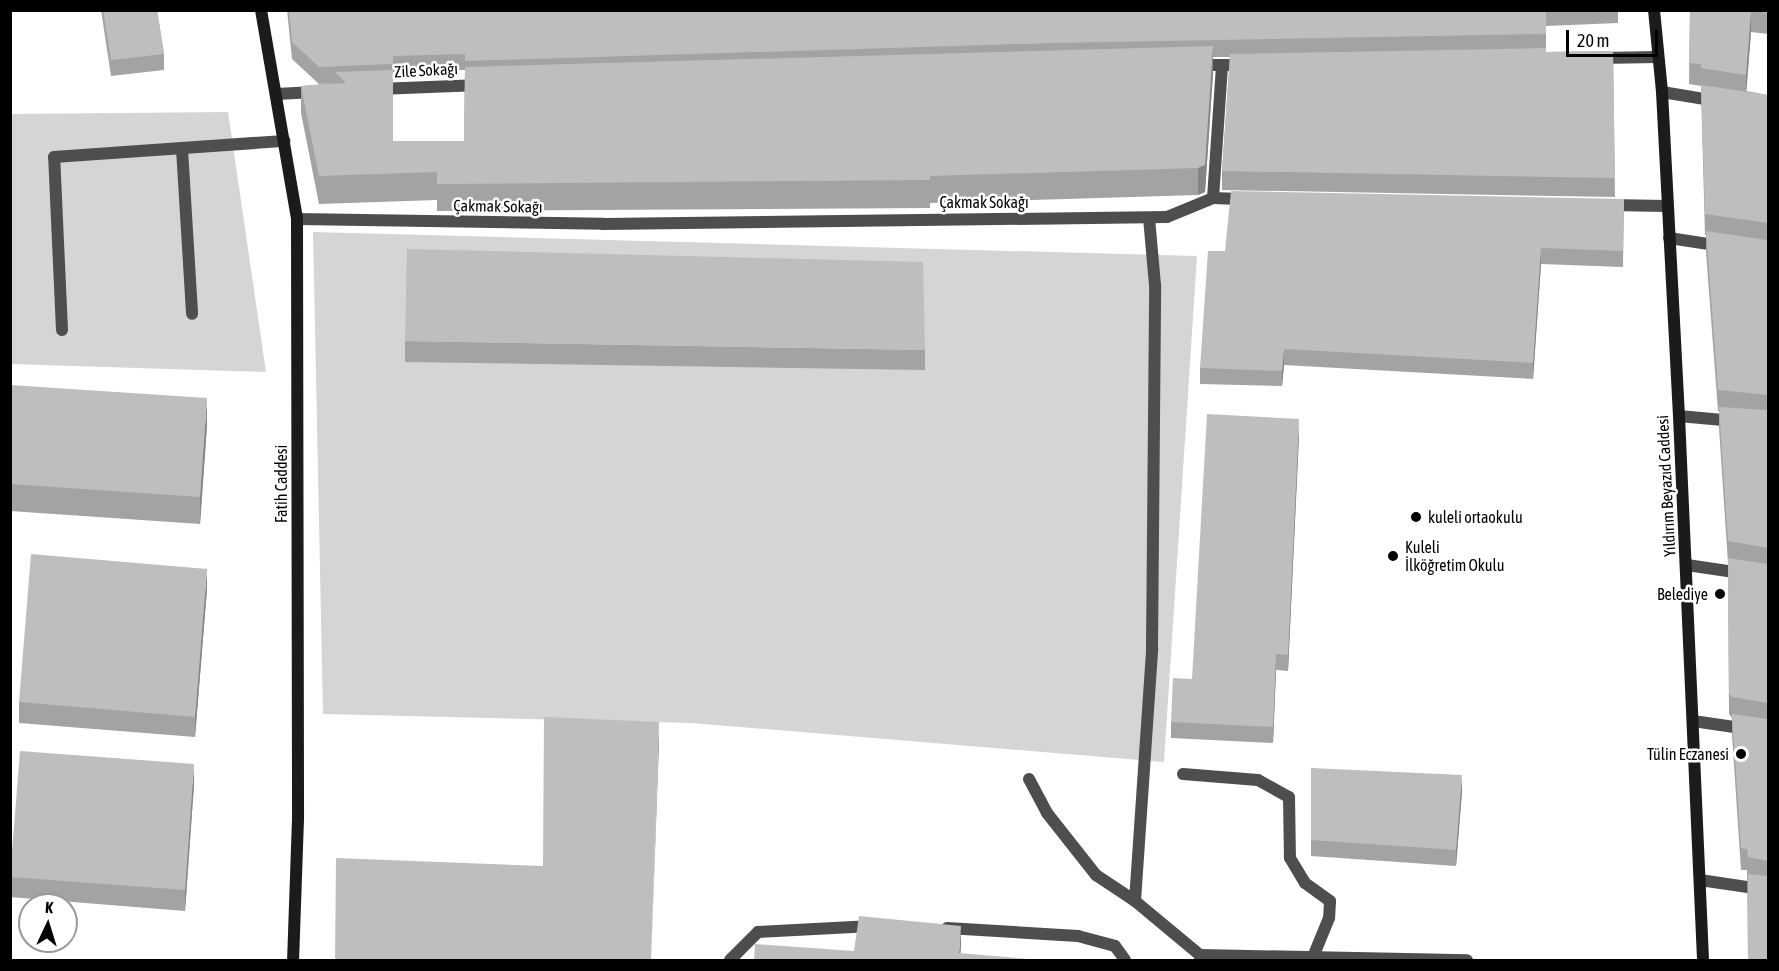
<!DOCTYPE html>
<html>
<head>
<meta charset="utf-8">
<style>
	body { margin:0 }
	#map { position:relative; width:1779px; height:971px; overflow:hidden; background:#fff; font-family:"Asap Condensed",sans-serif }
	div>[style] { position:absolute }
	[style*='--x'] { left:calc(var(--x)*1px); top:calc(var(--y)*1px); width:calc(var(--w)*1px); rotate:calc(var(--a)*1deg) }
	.green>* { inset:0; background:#d5d5d5 }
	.lane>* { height:12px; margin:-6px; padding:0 6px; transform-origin:6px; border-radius:6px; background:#4e4e4e }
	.street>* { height:12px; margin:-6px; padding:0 6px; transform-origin:6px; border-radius:6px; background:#4e4e4e }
	.secondary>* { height:12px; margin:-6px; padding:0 6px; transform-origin:6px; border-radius:6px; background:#1b1b1b }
	.wall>* { inset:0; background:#a3a3a3 }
	.shaded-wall>* { inset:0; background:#858585 }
	.building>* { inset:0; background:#bebebe }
	.dots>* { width:16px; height:16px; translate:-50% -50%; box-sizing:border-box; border:3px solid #fff; border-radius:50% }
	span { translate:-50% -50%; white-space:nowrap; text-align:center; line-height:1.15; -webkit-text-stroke:5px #fff; paint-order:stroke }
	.street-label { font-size:16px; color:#000 }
	.poi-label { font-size:16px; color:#000 }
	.left { translate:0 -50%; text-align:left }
	.right { translate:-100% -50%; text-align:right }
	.frame { position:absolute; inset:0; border:12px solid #000; pointer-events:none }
	.north { position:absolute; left:18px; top:893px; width:60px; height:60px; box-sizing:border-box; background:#fff; border:2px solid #999; border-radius:50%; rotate:4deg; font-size:16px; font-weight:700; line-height:24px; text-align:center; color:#000 }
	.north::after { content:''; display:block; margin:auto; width:21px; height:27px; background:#000; clip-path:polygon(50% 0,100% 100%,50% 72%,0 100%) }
	.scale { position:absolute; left:1566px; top:30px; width:92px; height:27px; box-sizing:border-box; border:3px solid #000; border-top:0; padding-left:8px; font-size:18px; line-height:21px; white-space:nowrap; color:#000; -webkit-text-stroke:4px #fff; paint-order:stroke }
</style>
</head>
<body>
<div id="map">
	<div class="green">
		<div style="clip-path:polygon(228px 112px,266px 372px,11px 364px,11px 114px)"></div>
		<div style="clip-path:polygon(313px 232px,1197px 256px,1164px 762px,691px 723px,323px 714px)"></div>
	</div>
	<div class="lane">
		<div style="--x:182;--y:149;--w:165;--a:86.5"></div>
		<div style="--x:62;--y:330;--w:173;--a:-92.6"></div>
		<div style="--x:54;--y:157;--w:231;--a:-4"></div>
		<div style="--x:1183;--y:774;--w:75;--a:4.6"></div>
		<div style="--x:1258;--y:780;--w:35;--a:29"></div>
		<div style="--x:1289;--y:797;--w:61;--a:89.1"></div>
		<div style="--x:1290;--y:858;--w:29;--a:59"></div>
		<div style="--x:1305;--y:883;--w:31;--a:36"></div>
		<div style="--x:1330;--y:901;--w:17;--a:93"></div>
		<div style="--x:1329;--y:918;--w:42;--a:112.3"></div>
		<div style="--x:1029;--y:779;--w:38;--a:62"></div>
		<div style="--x:1047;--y:813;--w:79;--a:51.7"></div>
		<div style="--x:1096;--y:875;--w:47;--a:33.7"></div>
		<div style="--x:1135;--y:901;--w:85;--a:39.7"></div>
		<div style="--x:1135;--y:901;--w:253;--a:-86.1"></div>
		<div style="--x:1152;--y:649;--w:364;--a:-89.5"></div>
		<div style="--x:1155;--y:285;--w:67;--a:-95.1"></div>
		<div style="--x:947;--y:928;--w:131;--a:3.5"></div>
		<div style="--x:1078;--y:936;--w:38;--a:15"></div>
		<div style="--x:1115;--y:946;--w:17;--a:54"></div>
		<div style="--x:730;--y:960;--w:40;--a:-45"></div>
		<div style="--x:758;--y:932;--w:114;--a:-3"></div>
	</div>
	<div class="street">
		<div style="--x:1599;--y:58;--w:59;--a:-1"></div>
		<div style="--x:1197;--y:65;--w:49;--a:0"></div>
		<div style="--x:378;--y:89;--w:103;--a:-2.2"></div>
		<div style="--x:1662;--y:92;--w:56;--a:9.3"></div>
		<div style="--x:276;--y:94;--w:40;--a:-2.9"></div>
		<div style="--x:1213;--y:198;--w:133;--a:-86.1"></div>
		<div style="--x:1608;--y:205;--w:59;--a:1"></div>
		<div style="--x:297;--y:219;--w:306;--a:0.9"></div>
		<div style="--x:603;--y:224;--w:564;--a:-0.71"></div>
		<div style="--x:1167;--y:217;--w:50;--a:-22.4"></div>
		<div style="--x:1213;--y:198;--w:33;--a:2"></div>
		<div style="--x:1669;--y:238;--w:54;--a:8.6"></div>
		<div style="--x:1679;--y:416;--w:55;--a:5.2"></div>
		<div style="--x:1687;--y:565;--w:82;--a:8.4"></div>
		<div style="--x:1693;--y:721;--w:76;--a:8.3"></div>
		<div style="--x:1700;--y:880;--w:69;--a:8.4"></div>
		<div style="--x:1200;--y:960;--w:5;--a:-90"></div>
		<div style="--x:1200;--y:955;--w:267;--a:1.1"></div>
	</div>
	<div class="secondary">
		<div style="--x:261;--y:10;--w:212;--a:80.2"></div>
		<div style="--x:297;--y:219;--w:600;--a:89.9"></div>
		<div style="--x:298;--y:819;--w:141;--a:92"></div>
		<div style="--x:1654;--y:10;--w:82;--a:84.4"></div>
		<div style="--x:1662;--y:92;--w:324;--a:87"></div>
		<div style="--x:1679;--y:416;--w:545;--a:87.47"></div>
	</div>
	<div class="wall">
		<div style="clip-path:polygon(101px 10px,157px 10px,164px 54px,164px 70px,111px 76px)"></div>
		<div style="clip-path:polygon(evenodd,287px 10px,1618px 10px,1618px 23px,1546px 26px,1546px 52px,1613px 51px,1615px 197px,1222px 190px,1222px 171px,1230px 57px,1213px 57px,1213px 73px,1205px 192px,1198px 195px,930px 203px,930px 208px,437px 211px,437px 200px,319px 204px,301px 113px,301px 86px,335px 83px,319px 84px,292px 59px,287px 10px,465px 70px,464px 141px,393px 141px,393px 72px,465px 70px)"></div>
		<div style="clip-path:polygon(1690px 10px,1768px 10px,1768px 34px,1751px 32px,1746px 91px,1768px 95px,1768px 960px,1748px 960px,1747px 870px,1741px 870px,1732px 735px,1732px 718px,1729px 714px,1728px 563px,1719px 428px,1719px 411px,1718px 411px,1706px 252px,1706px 235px,1705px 235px,1701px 90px,1701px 86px,1689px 84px)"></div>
		<div style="clip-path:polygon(1624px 199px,1623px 267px,1541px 264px,1533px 379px,1284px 365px,1282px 386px,1200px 384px,1200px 368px,1225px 251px)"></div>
		<div style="clip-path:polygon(405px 341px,925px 350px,925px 370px,405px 362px)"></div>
		<div style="clip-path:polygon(10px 385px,207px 425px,200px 524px,10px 511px)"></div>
		<div style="clip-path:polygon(1299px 435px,1288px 671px,1276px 670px,1273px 743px,1171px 738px,1171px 722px,1192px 679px)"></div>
		<div style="clip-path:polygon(207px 589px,195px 737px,19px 723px,19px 702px)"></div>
		<div style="clip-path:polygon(1311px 768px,1462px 791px,1456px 866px,1311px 856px)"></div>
		<div style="clip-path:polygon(194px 784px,185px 911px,10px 897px,10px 875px)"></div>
	</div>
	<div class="shaded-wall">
		<div style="clip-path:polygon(1751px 11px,1751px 32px,1746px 96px,1746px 75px)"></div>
		<div style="clip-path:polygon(1213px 46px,1213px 73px,1205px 192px,1198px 195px,1198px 168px)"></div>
		<div style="clip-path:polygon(1541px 248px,1541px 264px,1533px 379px,1533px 363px)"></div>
		<div style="clip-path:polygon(1284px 349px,1284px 365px,1282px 386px,1282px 371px)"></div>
		<div style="clip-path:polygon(207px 398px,207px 425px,200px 524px,200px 497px)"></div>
		<div style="clip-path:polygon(1299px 419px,1299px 435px,1288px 671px,1288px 655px)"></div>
		<div style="clip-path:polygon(207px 569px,207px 589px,195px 737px,195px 717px)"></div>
		<div style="clip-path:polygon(1276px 654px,1276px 670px,1273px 743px,1273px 727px)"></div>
		<div style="clip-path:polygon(659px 722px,659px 743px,651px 960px)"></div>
		<div style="clip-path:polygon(194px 764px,194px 784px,185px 911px,185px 890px)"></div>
		<div style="clip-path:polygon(1462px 775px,1462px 791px,1456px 866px,1456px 850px)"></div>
		<div style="clip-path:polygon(961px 926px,961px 947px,960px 960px,959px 953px)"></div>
	</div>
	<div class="building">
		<div style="clip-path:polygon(103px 10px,157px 10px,164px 54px,111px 60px)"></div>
		<div style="clip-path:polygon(289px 10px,1546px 10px,1546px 34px,1054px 43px,465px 61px,465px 54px,393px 56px,393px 64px,319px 67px,292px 42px)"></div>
		<div style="clip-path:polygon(1690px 10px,1768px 10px,1768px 13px,1751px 11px,1746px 75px,1701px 68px,1701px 64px,1689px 63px)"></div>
		<div style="clip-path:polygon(1213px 46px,1205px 165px,1198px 168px,930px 176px,930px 180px,437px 184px,437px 172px,319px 176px,301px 86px,346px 83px,335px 72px,393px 70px,393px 141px,464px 141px,465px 67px)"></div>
		<div style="clip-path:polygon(1546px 48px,1546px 52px,1613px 51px,1615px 178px,1222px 171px,1230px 54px)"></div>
		<div style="clip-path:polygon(1701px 85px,1768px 95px,1768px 223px,1705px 214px)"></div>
		<div style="clip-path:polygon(1231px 191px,1624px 199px,1623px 251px,1541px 248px,1533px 363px,1284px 349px,1282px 371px,1200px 368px,1208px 251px,1225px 251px)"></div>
		<div style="clip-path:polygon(1706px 231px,1767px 240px,1768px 239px,1768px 395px,1718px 390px)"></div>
		<div style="clip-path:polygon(407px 249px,923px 262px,925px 350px,405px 341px)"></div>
		<div style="clip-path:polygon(10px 385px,207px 398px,200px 497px,10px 484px)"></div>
		<div style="clip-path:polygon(1719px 407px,1768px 410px,1768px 548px,1728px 541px)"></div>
		<div style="clip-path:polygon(1207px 414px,1299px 419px,1288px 655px,1276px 654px,1273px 727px,1171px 722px,1173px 678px,1192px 679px)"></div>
		<div style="clip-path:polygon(31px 554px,207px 569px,195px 717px,19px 702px)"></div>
		<div style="clip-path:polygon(1728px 558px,1767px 564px,1768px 563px,1768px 703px,1732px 697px,1729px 693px)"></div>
		<div style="clip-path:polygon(1732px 714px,1767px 719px,1768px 718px,1768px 861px,1748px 857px,1747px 849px,1741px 848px)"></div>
		<div style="clip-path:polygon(544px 717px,659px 722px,651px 960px,335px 960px,336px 858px,543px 866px)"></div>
		<div style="clip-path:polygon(20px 751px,194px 764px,185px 890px,10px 877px)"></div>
		<div style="clip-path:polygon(1311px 768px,1462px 775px,1456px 850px,1311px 840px)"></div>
		<div style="clip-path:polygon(1748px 874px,1768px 876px,1768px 960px,1748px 960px)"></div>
		<div style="clip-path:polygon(859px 916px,961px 926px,959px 953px,1040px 960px,754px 960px,755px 944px,854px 951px)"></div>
	</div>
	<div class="dots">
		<div style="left:1416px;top:517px;background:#000"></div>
		<div style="left:1393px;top:556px;background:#000"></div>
		<div style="left:1720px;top:594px;background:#000"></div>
		<div style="left:1741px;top:754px;background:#000"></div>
	</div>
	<div class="street-label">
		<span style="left:426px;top:70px;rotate:-3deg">Zile Sokağı</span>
		<span style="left:984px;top:202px">Çakmak Sokağı</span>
		<span style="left:498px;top:206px;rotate:1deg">Çakmak Sokağı</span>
		<span style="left:281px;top:484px;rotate:-90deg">Fatih Caddesi</span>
		<span style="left:1666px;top:486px;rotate:-93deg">Yıldırım Beyazıd Caddesi</span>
	</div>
	<div class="poi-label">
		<span class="left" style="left:1428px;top:517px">kuleli ortaokulu</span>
		<span class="left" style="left:1405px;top:556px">Kuleli<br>İlköğretim Okulu</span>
		<span class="right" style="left:1708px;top:594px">Belediye</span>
		<span class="right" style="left:1729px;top:754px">Tülin Eczanesi</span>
	</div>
	<div class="frame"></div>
	<div class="north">K</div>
	<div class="scale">20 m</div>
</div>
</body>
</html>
